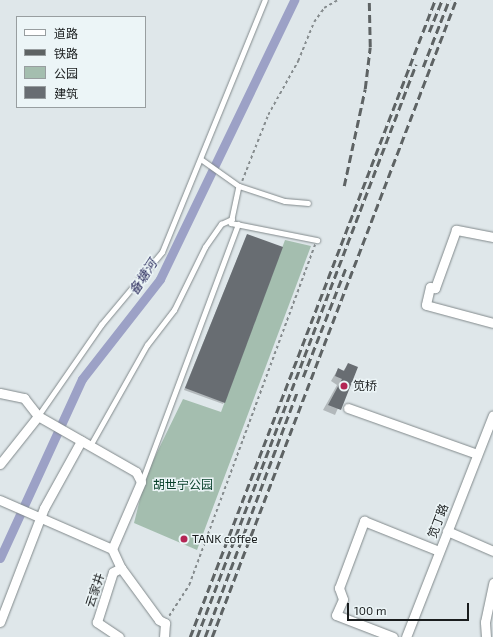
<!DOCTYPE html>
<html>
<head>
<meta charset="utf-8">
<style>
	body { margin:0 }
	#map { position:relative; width:493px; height:637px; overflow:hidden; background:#dfe7ea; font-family:"Exo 2","Noto Sans SC",sans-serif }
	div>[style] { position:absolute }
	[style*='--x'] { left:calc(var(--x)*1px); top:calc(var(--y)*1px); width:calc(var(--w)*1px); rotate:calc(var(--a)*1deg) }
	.green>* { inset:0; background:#a4beaf }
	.shadow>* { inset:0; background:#0003 }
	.canal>* { height:9px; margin:-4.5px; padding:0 4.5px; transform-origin:4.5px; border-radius:4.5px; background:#9ca1c6 }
	.building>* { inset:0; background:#686d72 }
	.path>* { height:1.5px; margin-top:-0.75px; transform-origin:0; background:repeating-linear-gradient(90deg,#868c8e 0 3px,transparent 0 6px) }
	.roads { filter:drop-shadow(0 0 1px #81898b) drop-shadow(0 0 1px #81898b) }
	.service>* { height:4.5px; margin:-2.25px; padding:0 2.25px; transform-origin:2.25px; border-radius:2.25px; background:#fff }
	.minor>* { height:9px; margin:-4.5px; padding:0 4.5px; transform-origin:4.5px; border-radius:4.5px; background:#fff }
	.rail>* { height:2.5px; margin-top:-1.25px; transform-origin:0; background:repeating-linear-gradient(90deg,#5e6364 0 8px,transparent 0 12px) }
	.dots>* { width:11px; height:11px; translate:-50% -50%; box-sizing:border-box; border:2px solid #ecf5f7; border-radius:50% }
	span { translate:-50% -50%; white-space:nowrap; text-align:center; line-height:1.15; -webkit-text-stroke:3px #ecf5f7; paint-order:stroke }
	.poi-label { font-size:12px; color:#191c1d }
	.left { translate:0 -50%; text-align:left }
	.park-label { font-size:12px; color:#09412b }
	.street-label { font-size:12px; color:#191c1d }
	.water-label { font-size:13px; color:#2b2c5d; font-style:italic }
	.legend { position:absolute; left:16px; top:16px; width:130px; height:92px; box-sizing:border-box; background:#ecf5f7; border:1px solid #989ea0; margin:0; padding:5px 7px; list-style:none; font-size:12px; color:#191c1d }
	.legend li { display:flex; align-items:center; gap:8px; height:20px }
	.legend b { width:20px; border:1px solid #989ea0 }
	.scale { position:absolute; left:347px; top:603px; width:122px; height:18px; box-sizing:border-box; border:2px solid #191c1d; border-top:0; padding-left:5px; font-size:12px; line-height:14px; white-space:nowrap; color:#191c1d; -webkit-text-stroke:3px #ecf5f7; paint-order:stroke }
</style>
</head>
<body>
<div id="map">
	<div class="green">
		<div style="clip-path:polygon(285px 240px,311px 246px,197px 550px,134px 523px,146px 475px,183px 399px,221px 412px)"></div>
	</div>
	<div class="shadow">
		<div style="clip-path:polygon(247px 235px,224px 402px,223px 404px,184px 390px)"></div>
		<div style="clip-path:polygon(349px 364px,356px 367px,335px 415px,323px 410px,337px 385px,331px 381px,338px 369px,343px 371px)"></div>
	</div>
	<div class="canal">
		<div style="--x:0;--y:558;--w:197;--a:-65.4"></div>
		<div style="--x:82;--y:379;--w:127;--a:-52"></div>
		<div style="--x:160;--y:279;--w:310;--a:-64.3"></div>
	</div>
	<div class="building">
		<div style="clip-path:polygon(247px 234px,283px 247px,225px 403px,185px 388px)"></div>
		<div style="clip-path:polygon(348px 363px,358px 367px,341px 410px,328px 405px,342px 379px,335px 376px,338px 368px,344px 371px)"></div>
	</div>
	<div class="path">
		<div style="--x:242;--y:181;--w:71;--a:-68.5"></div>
		<div style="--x:268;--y:115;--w:62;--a:-60.9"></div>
		<div style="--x:298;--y:61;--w:42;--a:-67.7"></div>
		<div style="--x:314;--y:22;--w:17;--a:-54"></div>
		<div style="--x:324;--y:8;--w:16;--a:-30"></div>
		<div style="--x:169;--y:616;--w:37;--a:-57"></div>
		<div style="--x:189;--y:585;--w:363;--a:-69.7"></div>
	</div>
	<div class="roads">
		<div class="service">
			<div style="--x:201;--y:159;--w:47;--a:35.4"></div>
			<div style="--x:239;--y:186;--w:48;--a:18.1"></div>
			<div style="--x:285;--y:201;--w:23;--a:5"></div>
			<div style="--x:239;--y:186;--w:38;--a:102"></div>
			<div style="--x:231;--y:223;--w:88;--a:11.2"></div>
			<div style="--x:38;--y:416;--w:111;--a:-55.3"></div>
			<div style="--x:101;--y:325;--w:95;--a:-50.1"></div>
			<div style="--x:162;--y:252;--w:272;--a:-67.8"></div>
			<div style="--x:90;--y:446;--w:116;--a:-60.6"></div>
			<div style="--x:147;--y:345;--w:44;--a:-52.4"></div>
			<div style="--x:174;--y:310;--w:70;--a:-63.8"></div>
			<div style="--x:205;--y:247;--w:28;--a:-55"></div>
			<div style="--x:221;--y:224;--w:12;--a:-24"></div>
			<div style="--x:142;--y:481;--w:274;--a:-69.5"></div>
		</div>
		<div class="minor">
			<div style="--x:493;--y:237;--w:38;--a:-169"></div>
			<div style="--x:456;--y:230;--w:62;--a:109.9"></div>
			<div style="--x:435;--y:288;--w:5;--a:-169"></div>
			<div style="--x:430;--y:287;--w:18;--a:103"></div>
			<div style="--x:426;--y:305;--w:69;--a:15"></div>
			<div style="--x:0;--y:393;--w:25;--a:12"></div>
			<div style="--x:24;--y:398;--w:23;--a:52"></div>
			<div style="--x:38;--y:416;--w:113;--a:29.7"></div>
			<div style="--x:136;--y:472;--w:11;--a:63"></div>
			<div style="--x:141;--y:482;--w:73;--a:113.4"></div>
			<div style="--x:348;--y:408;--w:137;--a:19.6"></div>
			<div style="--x:0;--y:464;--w:61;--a:-51.6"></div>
			<div style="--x:0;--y:500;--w:122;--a:23.6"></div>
			<div style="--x:112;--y:549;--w:21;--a:65"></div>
			<div style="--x:121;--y:568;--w:64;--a:53.8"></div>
			<div style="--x:159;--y:620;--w:7;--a:27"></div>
			<div style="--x:165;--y:623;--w:14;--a:94"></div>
			<div style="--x:447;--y:531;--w:50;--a:23.5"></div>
			<div style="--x:0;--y:622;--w:122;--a:-68.9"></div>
			<div style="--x:44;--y:508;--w:77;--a:-61.1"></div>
			<div style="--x:119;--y:637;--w:27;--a:-146"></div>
			<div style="--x:97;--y:622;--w:52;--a:-72.3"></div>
			<div style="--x:113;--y:572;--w:9;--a:-27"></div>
			<div style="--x:393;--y:637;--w:61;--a:-158.9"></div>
			<div style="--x:336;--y:615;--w:17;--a:-66"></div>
			<div style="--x:343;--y:599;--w:12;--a:-110"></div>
			<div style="--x:339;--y:588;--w:72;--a:-69.5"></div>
			<div style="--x:364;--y:521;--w:81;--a:21.8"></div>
			<div style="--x:406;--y:637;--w:238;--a:-68.6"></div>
			<div style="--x:486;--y:637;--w:15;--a:-94"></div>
			<div style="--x:485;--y:622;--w:40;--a:-78"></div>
		</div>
	</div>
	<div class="rail">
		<div style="--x:429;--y:32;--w:35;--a:-68"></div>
		<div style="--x:423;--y:67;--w:72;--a:-68.8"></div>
		<div style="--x:344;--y:186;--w:99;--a:-77.8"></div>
		<div style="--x:365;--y:89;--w:42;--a:-83.2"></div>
		<div style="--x:370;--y:47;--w:47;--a:-91.2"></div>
		<div style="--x:303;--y:377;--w:118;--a:-68.6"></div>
		<div style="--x:190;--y:637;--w:682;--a:-68.96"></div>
		<div style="--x:197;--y:637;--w:613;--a:-69.08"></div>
		<div style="--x:205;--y:637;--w:262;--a:-69.4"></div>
		<div style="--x:212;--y:637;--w:682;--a:-69.04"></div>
	</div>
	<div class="dots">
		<div style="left:344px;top:386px;background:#b42554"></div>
		<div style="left:184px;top:539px;background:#b42554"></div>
	</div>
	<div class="poi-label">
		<span class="left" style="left:353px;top:386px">笕桥</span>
		<span class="left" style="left:192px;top:539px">TANK coffee</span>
	</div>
	<div class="park-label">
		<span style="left:183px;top:485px">胡世宁公园</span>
	</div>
	<div class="street-label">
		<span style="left:438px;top:521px;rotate:-69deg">笕丁路</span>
		<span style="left:95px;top:590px;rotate:-72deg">云家井</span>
	</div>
	<div class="water-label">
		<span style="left:143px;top:277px;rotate:-57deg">备塘河</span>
	</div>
	<ul class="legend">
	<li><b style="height:5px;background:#fff"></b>道路</li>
	<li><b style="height:5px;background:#5e6364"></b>铁路</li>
	<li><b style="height:11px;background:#a4beaf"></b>公园</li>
	<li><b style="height:11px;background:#686d72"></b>建筑</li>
	</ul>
	<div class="scale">100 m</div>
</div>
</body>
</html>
